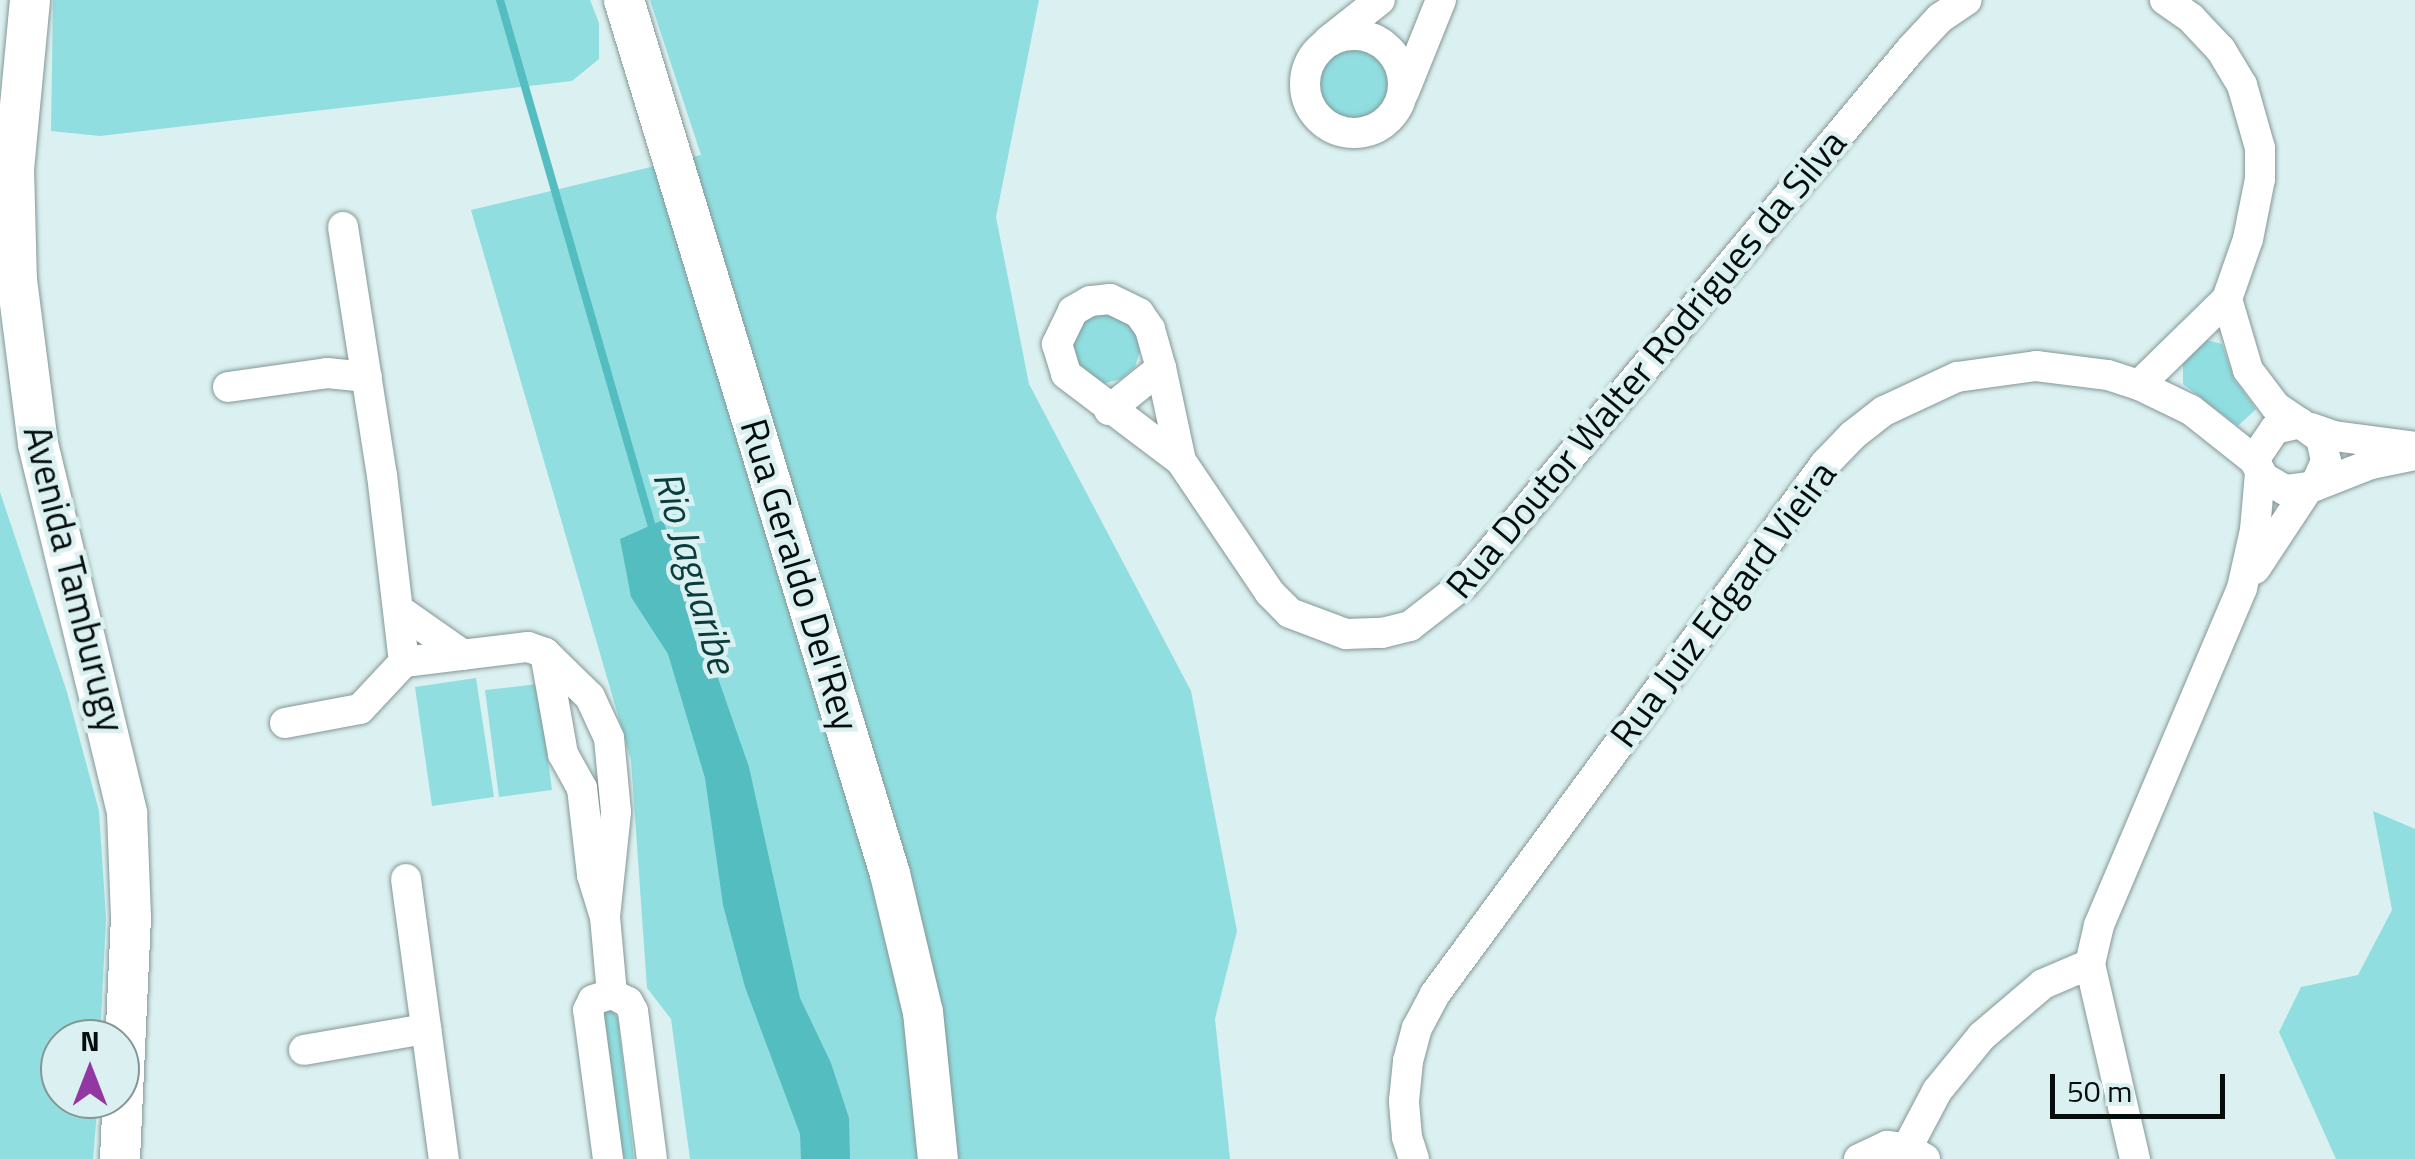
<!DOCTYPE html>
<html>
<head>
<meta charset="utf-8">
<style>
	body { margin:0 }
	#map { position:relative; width:2415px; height:1159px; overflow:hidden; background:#dbf0f0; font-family:"Titillium Web",sans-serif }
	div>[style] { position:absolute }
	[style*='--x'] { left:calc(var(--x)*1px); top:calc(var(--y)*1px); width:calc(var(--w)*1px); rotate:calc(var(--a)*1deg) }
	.green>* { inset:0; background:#90dee0 }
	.round { border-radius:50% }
	.water>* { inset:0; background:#54bdc0 }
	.stream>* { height:8px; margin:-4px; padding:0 4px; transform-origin:4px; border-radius:4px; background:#54bdc0 }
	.roads { filter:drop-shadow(0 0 2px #849797) drop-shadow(0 0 2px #849797) }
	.minor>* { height:30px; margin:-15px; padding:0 15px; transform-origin:15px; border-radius:15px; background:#fff }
	.minor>.ring { margin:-15px; padding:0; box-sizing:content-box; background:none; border:30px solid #fff; border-radius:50% }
	.major>* { height:40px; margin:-20px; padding:0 20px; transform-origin:20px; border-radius:20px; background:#fff }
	span { translate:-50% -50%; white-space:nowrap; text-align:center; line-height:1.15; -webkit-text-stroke:9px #dbf0f0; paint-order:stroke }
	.street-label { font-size:38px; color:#060d0d }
	.water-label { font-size:40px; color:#093c3d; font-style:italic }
	.north { position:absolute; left:40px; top:1019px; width:100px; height:100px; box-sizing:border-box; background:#dbf0f0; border:2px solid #869595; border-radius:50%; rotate:0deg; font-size:28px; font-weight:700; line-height:40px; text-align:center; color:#060d0d }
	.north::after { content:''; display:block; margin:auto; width:35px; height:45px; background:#9337a2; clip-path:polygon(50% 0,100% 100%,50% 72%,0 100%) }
	.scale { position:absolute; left:2050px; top:1074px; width:175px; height:45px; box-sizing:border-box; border:5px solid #060d0d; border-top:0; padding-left:12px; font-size:30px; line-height:35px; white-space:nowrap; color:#060d0d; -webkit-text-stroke:8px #dbf0f0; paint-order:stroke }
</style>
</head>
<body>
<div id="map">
	<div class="green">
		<div style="clip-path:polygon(53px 0,590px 0,599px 23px,599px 59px,572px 81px,100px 136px,51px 131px)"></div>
		<div style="clip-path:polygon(650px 0,1039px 0,996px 217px,1029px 384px,1191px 691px,1237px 931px,1215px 1019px,1230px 1159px,690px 1159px,671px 1019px,647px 988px,631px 760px,471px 210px,701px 155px)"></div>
		<div class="round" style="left:1317px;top:48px;width:72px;height:72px"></div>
		<div style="clip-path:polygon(1105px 310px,1137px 329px,1141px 348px,1135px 367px,1121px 379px,1102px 384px,1070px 364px,1072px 327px)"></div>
		<div style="clip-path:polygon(2203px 339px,2222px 344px,2234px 379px,2256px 409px,2238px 426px,2183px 384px,2183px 359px)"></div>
		<div style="clip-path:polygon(0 492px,67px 692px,99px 811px,106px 918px,100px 1039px,60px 1039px,60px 1099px,98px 1099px,93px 1159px,0 1159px)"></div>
		<div style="clip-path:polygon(476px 678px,494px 797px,432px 806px,415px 687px)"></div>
		<div style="clip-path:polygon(538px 684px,552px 790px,499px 797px,485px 690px)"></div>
		<div style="clip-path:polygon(2373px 811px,2415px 829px,2415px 1159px,2336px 1159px,2279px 1032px,2301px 987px,2358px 975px,2392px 910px)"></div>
		<div style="clip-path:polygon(603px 1007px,611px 1008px,618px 1019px,634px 1159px,624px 1159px,597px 1019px)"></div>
	</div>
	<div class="water">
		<div style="clip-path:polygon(663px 520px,749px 767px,800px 998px,831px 1063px,849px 1118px,850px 1159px,801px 1159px,800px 1134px,745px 987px,723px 905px,705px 778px,668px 654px,631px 597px,620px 539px)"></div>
	</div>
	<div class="stream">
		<div style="--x:500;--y:0;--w:556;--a:73.91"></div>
	</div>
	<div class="roads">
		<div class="minor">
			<div class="ring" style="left:1305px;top:35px;width:68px;height:68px"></div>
			<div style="--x:1328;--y:41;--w:66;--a:-38.3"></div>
			<div style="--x:1404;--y:92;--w:99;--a:-68.1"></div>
			<div style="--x:343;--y:227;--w:251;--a:81.1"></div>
			<div style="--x:382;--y:475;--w:188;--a:83.3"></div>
			<div style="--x:2227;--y:299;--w:74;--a:73.5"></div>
			<div style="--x:2248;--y:370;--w:46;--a:52.9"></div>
			<div style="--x:2276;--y:407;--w:29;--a:34"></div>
			<div style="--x:2139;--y:385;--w:123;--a:-44.3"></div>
			<div style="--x:2227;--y:299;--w:64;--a:-70.7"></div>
			<div style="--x:2248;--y:239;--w:61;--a:-78.7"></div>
			<div style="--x:2260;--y:179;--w:31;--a:-90"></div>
			<div style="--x:2260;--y:148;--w:66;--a:-105.9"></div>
			<div style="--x:2242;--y:85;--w:41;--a:-121"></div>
			<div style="--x:2221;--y:50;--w:44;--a:-133.2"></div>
			<div style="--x:2191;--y:18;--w:32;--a:-145"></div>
			<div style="--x:228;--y:387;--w:100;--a:-8"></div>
			<div style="--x:327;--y:373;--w:40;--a:5.7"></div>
			<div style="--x:1109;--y:410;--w:67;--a:-38.9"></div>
			<div style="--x:2300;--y:423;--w:26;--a:36"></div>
			<div style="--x:2321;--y:438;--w:24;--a:78"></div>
			<div style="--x:2326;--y:461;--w:27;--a:114"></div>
			<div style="--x:2315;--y:486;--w:30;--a:172"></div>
			<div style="--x:2285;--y:490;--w:24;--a:-150"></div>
			<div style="--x:2264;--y:478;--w:21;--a:-119"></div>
			<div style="--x:2254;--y:460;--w:37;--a:-56"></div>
			<div style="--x:2275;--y:429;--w:26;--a:-13"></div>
			<div style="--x:2311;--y:428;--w:24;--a:19"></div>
			<div style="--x:2334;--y:436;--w:82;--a:7.7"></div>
			<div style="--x:1181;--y:461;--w:95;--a:-102.1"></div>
			<div style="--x:1161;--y:368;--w:41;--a:-105.8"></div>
			<div style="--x:1150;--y:329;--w:19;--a:-125"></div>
			<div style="--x:1139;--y:313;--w:32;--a:-154"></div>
			<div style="--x:1110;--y:299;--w:20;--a:174"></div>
			<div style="--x:1090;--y:301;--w:20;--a:150"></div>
			<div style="--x:1073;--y:311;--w:37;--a:116"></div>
			<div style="--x:1057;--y:344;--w:31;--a:73"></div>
			<div style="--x:1066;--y:374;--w:144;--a:37.1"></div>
			<div style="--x:1181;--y:461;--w:159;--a:56"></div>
			<div style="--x:1270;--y:593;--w:28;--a:45"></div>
			<div style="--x:1290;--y:613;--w:60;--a:20.6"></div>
			<div style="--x:1346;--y:634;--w:36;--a:-2"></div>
			<div style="--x:1382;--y:633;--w:29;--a:-14"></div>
			<div style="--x:1410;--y:626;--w:68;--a:-37.9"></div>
			<div style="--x:1464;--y:584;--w:697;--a:-50.12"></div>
			<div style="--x:1911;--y:49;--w:42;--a:-46.9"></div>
			<div style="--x:1940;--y:18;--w:32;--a:-34"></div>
			<div style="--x:2315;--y:486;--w:60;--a:-21.4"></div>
			<div style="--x:2371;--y:464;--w:45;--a:-11.6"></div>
			<div style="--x:2255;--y:569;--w:95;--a:-56.6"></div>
			<div style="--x:399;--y:610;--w:78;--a:35.1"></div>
			<div style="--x:545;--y:653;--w:103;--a:79.9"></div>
			<div style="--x:563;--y:754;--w:39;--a:61"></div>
			<div style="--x:582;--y:788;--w:88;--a:83.4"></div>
			<div style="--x:592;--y:875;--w:44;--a:72.8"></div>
			<div style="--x:605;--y:917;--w:77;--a:84.8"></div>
			<div style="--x:285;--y:723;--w:76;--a:-10.6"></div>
			<div style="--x:360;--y:709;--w:64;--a:-46.9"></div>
			<div style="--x:404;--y:662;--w:125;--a:-6.9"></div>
			<div style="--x:528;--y:647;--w:18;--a:19"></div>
			<div style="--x:545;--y:653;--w:63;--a:44.4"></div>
			<div style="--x:590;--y:697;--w:45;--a:65.1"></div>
			<div style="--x:609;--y:738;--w:74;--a:84.6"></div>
			<div style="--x:616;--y:812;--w:106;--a:96"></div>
			<div style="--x:406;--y:879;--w:283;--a:82.3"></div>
			<div style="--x:304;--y:1050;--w:124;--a:-9.8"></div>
			<div style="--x:1907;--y:1148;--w:64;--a:-62.2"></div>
			<div style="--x:1937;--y:1091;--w:71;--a:-50.7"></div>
			<div style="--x:1982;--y:1036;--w:80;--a:-40.4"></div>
			<div style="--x:2043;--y:984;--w:51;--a:-23.1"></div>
			<div style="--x:608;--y:1159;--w:150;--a:-97.6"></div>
			<div style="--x:588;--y:1010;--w:11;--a:-63"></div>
			<div style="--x:593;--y:1000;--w:20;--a:-18"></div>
			<div style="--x:612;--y:994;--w:18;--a:27"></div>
			<div style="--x:628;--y:1002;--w:10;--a:61"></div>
			<div style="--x:633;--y:1011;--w:149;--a:82.7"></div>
			<div style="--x:1414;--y:1159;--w:23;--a:-108"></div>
			<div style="--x:1407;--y:1137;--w:36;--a:-95"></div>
			<div style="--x:1404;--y:1101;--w:40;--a:-84.3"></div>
			<div style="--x:1408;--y:1061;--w:34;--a:-75"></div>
			<div style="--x:1417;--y:1028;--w:38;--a:-62"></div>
			<div style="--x:1435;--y:994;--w:658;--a:-53.65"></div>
			<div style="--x:1825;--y:464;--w:40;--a:-46"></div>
			<div style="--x:1853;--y:435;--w:39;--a:-38"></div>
			<div style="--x:1884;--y:411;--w:81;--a:-25"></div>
			<div style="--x:1957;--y:377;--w:80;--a:-7.9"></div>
			<div style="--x:2036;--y:366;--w:73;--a:7.1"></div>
			<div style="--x:2108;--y:375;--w:33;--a:18"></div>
			<div style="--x:2139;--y:385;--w:58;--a:25.7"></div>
			<div style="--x:2191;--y:410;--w:80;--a:38.4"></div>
			<div style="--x:1859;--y:1159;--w:31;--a:-25"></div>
			<div style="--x:1887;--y:1146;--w:20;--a:6"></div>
			<div style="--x:1907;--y:1148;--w:21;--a:31"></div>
			<div style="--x:2135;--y:1159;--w:200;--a:-103"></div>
			<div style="--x:2090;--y:964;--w:40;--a:-77"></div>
			<div style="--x:2099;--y:925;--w:366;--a:-67"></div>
			<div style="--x:2242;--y:588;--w:59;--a:-77.4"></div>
			<div style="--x:2255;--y:530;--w:57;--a:-85"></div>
		</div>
		<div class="major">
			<div style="--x:30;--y:0;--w:169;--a:95.4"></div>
			<div style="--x:14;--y:168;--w:112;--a:88.5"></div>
			<div style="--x:17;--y:280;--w:165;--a:82.7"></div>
			<div style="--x:38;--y:444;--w:380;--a:76.4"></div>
			<div style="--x:127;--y:813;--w:104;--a:87.8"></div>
			<div style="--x:131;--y:917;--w:242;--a:92.6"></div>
			<div style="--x:624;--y:0;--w:914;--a:73.07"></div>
			<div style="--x:890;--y:874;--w:142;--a:76.6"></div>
			<div style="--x:923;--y:1012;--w:148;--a:84.2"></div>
		</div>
	</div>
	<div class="street-label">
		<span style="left:1646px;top:364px;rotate:-50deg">Rua Doutor Walter Rodrigues da Silva</span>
		<span style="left:800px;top:575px;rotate:73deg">Rua Geraldo Del'Rey</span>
		<span style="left:74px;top:579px;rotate:76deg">Avenida Tamburugy</span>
		<span style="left:1723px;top:604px;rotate:-53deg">Rua Juiz Edgard Vieira</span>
	</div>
	<div class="water-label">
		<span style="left:695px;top:572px;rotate:74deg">Rio Jaguaribe</span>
	</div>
	<div class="north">N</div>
	<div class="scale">50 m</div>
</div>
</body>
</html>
